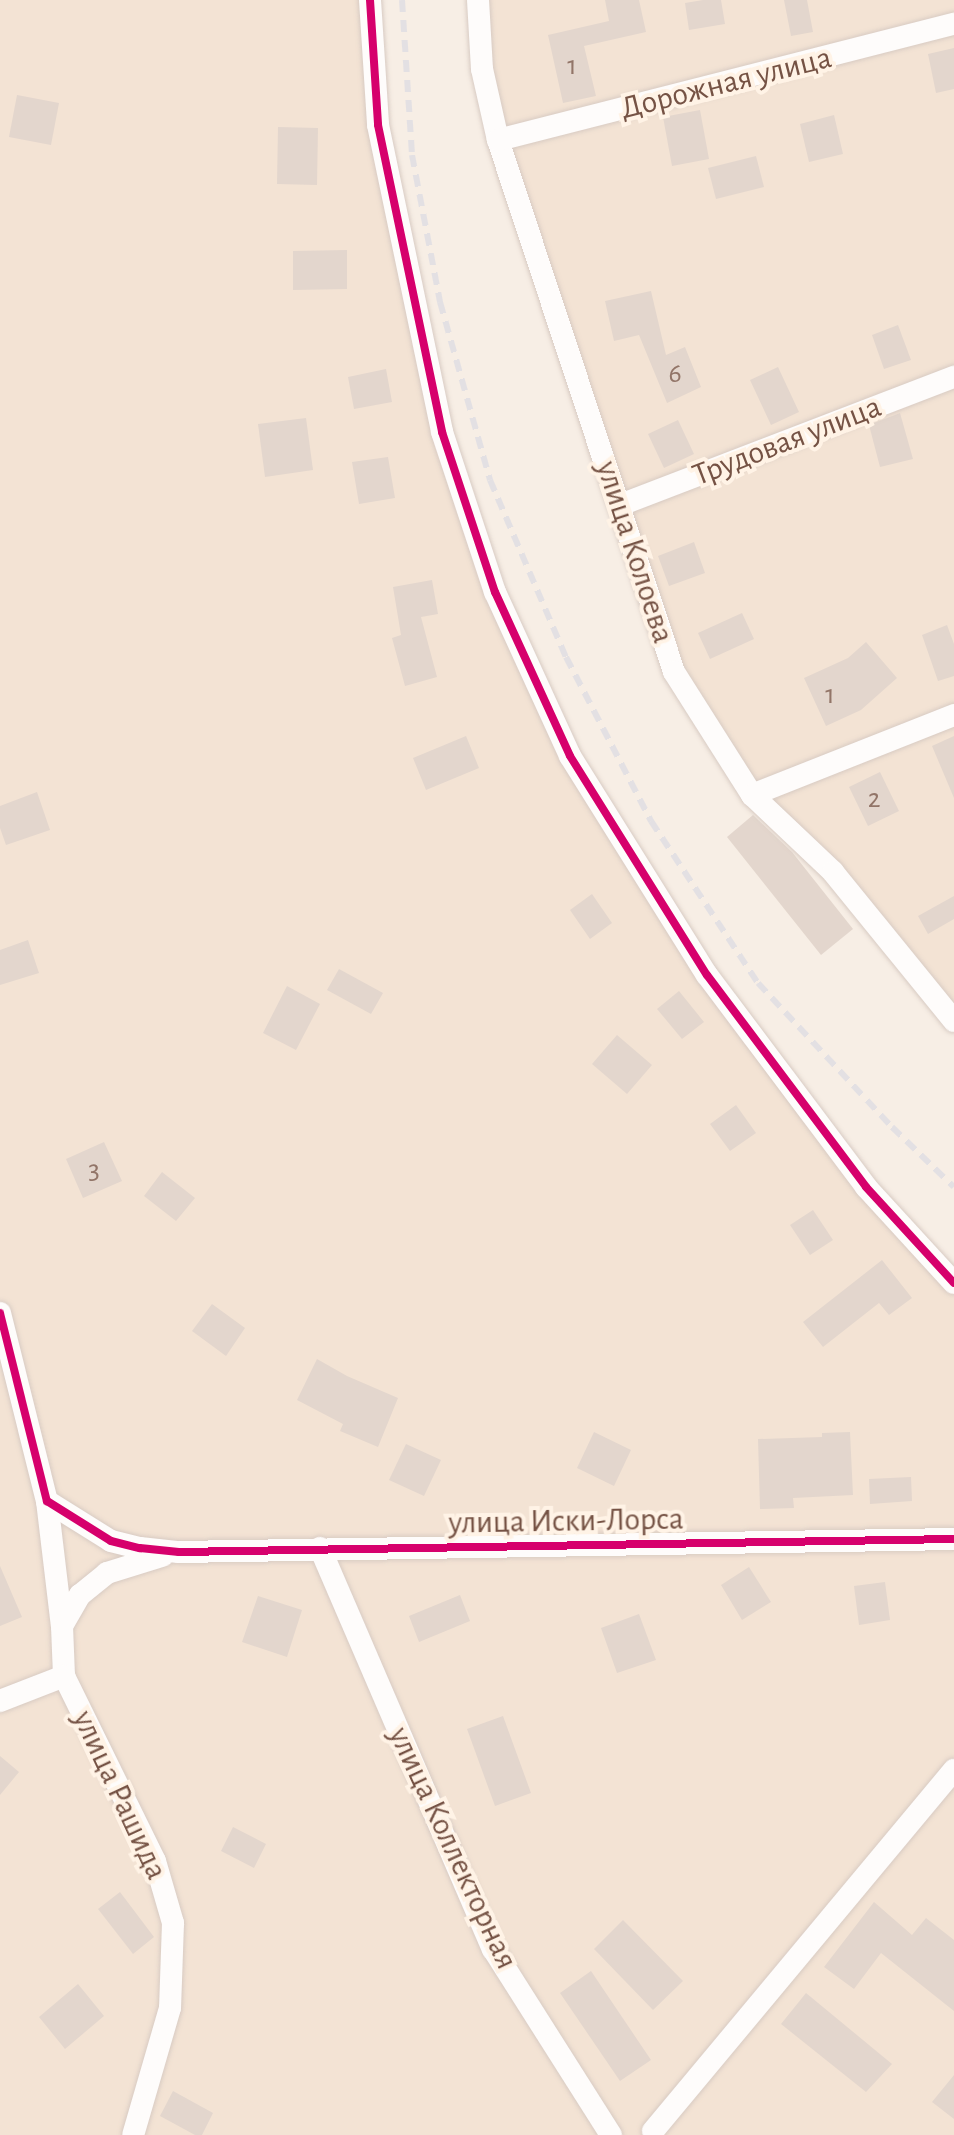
<!DOCTYPE html>
<html>
<head>
<meta charset="utf-8">
<style>
	body { margin:0 }
	#map { position:relative; width:954px; height:2135px; overflow:hidden; background:#f7eee5; font-family:"Alegreya Sans",sans-serif }
	div>[style] { position:absolute }
	[style*='--x'] { left:calc(var(--x)*1px); top:calc(var(--y)*1px); width:calc(var(--w)*1px); rotate:calc(var(--a)*1deg) }
	.residential>* { inset:0; background:#f3e3d4 }
	.building>* { inset:0; background:#e3d6cd }
	.roads { filter:drop-shadow(0 0 2px #d8cbc3) drop-shadow(0 0 2px #d8cbc3) }
	.minor>* { height:22px; margin:-11px; padding:0 11px; transform-origin:11px; border-radius:11px; background:#fefcfb }
	.rail>* { height:6px; margin-top:-3px; transform-origin:0; background:repeating-linear-gradient(90deg,#e3e0e3 0 12px,transparent 0 20px) }
	.cycleway>* { height:8px; margin:-4px; padding:0 4px; transform-origin:4px; border-radius:4px; background:#d6006c }
	span { translate:-50% -50%; white-space:nowrap; text-align:center; line-height:1.15; -webkit-text-stroke:8px #fff3e6; paint-order:stroke }
	.number-label { font-size:28px; color:#927568 }
	.number-label span { -webkit-text-stroke-width:0 }
	.street-label { font-size:32px; color:#755244 }
</style>
</head>
<body>
<div id="map">
	<div class="residential">
		<div style="clip-path:polygon(0 0,370px 0,378px 125px,442px 432px,570px 756px,707px 975px,954px 1283px,954px 2135px,0 2135px)"></div>
		<div style="clip-path:polygon(478px 0,954px 0,954px 1021px,752px 795px,674px 672px,498px 140px)"></div>
	</div>
	<div class="building">
		<div style="clip-path:polygon(605px 0,639px 0,646px 32px,584px 46px,596px 96px,563px 103px,548px 35px,609px 21px)"></div>
		<div style="clip-path:polygon(703px 0,721px 0,725px 24px,689px 30px,685px 3px)"></div>
		<div style="clip-path:polygon(784px 0,807px 0,813px 32px,791px 36px)"></div>
		<div style="clip-path:polygon(954px 48px,954px 89px,936px 93px,928px 54px)"></div>
		<div style="clip-path:polygon(17px 95px,59px 103px,51px 145px,9px 137px)"></div>
		<div style="clip-path:polygon(700px 110px,709px 159px,672px 166px,663px 117px)"></div>
		<div style="clip-path:polygon(834px 115px,843px 154px,809px 162px,800px 124px)"></div>
		<div style="clip-path:polygon(278px 127px,318px 128px,317px 185px,277px 184px)"></div>
		<div style="clip-path:polygon(756px 156px,764px 187px,716px 199px,708px 168px)"></div>
		<div style="clip-path:polygon(347px 250px,347px 289px,293px 290px,293px 251px)"></div>
		<div style="clip-path:polygon(651px 291px,666px 355px,685px 347px,701px 387px,667px 403px,639px 335px,614px 341px,605px 301px)"></div>
		<div style="clip-path:polygon(898px 325px,911px 360px,884px 369px,872px 335px)"></div>
		<div style="clip-path:polygon(778px 367px,799px 412px,771px 425px,750px 380px)"></div>
		<div style="clip-path:polygon(386px 369px,392px 402px,354px 409px,348px 377px)"></div>
		<div style="clip-path:polygon(900px 413px,913px 459px,880px 467px,869px 425px)"></div>
		<div style="clip-path:polygon(306px 418px,313px 470px,265px 477px,258px 424px)"></div>
		<div style="clip-path:polygon(678px 420px,694px 454px,664px 468px,648px 434px)"></div>
		<div style="clip-path:polygon(388px 457px,395px 498px,359px 504px,352px 462px)"></div>
		<div style="clip-path:polygon(694px 542px,705px 573px,669px 586px,658px 556px)"></div>
		<div style="clip-path:polygon(432px 580px,438px 614px,421px 617px,437px 677px,405px 686px,392px 638px,401px 635px,393px 587px)"></div>
		<div style="clip-path:polygon(742px 613px,754px 639px,710px 659px,698px 633px)"></div>
		<div style="clip-path:polygon(947px 625px,954px 644px,954px 676px,938px 681px,922px 635px)"></div>
		<div style="clip-path:polygon(866px 642px,897px 678px,861px 710px,826px 726px,804px 678px,848px 658px)"></div>
		<div style="clip-path:polygon(466px 736px,479px 768px,426px 790px,413px 758px)"></div>
		<div style="clip-path:polygon(954px 736px,954px 798px,932px 746px)"></div>
		<div style="clip-path:polygon(880px 772px,899px 811px,868px 826px,849px 787px)"></div>
		<div style="clip-path:polygon(37px 792px,50px 830px,6px 845px,0 828px,0 806px)"></div>
		<div style="clip-path:polygon(753px 815px,792px 852px,853px 929px,821px 955px,727px 837px)"></div>
		<div style="clip-path:polygon(592px 894px,612px 923px,590px 939px,570px 910px)"></div>
		<div style="clip-path:polygon(954px 896px,954px 919px,928px 934px,918px 916px)"></div>
		<div style="clip-path:polygon(28px 940px,39px 973px,0 985px,0 950px)"></div>
		<div style="clip-path:polygon(339px 969px,383px 993px,371px 1014px,327px 990px)"></div>
		<div style="clip-path:polygon(287px 986px,320px 1004px,296px 1050px,263px 1033px)"></div>
		<div style="clip-path:polygon(679px 991px,704px 1022px,682px 1039px,657px 1009px)"></div>
		<div style="clip-path:polygon(617px 1035px,652px 1065px,627px 1094px,592px 1064px)"></div>
		<div style="clip-path:polygon(736px 1105px,756px 1133px,730px 1151px,710px 1124px)"></div>
		<div style="clip-path:polygon(104px 1142px,122px 1181px,83px 1198px,66px 1159px)"></div>
		<div style="clip-path:polygon(162px 1172px,195px 1198px,176px 1221px,144px 1196px)"></div>
		<div style="clip-path:polygon(813px 1210px,833px 1240px,810px 1255px,790px 1225px)"></div>
		<div style="clip-path:polygon(882px 1260px,912px 1298px,889px 1315px,879px 1303px,823px 1347px,803px 1322px)"></div>
		<div style="clip-path:polygon(212px 1304px,245px 1328px,226px 1356px,192px 1331px)"></div>
		<div style="clip-path:polygon(317px 1359px,347px 1376px,398px 1398px,378px 1447px,340px 1431px,343px 1424px,297px 1400px)"></div>
		<div style="clip-path:polygon(594px 1432px,631px 1450px,614px 1486px,577px 1468px)"></div>
		<div style="clip-path:polygon(850px 1432px,853px 1495px,793px 1498px,794px 1508px,760px 1509px,758px 1439px,822px 1437px,822px 1433px)"></div>
		<div style="clip-path:polygon(406px 1444px,441px 1460px,424px 1496px,389px 1480px)"></div>
		<div style="clip-path:polygon(911px 1477px,912px 1501px,870px 1504px,869px 1479px)"></div>
		<div style="clip-path:polygon(0 1566px,22px 1617px,0 1626px)"></div>
		<div style="clip-path:polygon(749px 1567px,771px 1602px,742px 1620px,721px 1585px)"></div>
		<div style="clip-path:polygon(885px 1582px,890px 1620px,859px 1625px,854px 1586px)"></div>
		<div style="clip-path:polygon(460px 1595px,470px 1621px,419px 1642px,409px 1616px)"></div>
		<div style="clip-path:polygon(258px 1596px,302px 1610px,287px 1657px,242px 1642px)"></div>
		<div style="clip-path:polygon(639px 1614px,656px 1660px,617px 1673px,601px 1628px)"></div>
		<div style="clip-path:polygon(503px 1716px,531px 1793px,495px 1806px,467px 1729px)"></div>
		<div style="clip-path:polygon(0 1756px,19px 1772px,0 1795px)"></div>
		<div style="clip-path:polygon(233px 1827px,266px 1844px,254px 1868px,221px 1851px)"></div>
		<div style="clip-path:polygon(120px 1892px,154px 1937px,133px 1954px,98px 1909px)"></div>
		<div style="clip-path:polygon(874px 1902px,912px 1935px,926px 1918px,954px 1940px,954px 2011px,881px 1953px,854px 1989px,824px 1967px)"></div>
		<div style="clip-path:polygon(623px 1920px,683px 1981px,653px 2010px,594px 1949px)"></div>
		<div style="clip-path:polygon(591px 1971px,651px 2060px,620px 2081px,560px 1993px)"></div>
		<div style="clip-path:polygon(78px 1984px,104px 2016px,65px 2049px,39px 2017px)"></div>
		<div style="clip-path:polygon(806px 1993px,892px 2064px,866px 2092px,781px 2024px)"></div>
		<div style="clip-path:polygon(954px 2075px,954px 2119px,932px 2102px)"></div>
		<div style="clip-path:polygon(173px 2091px,213px 2113px,202px 2135px,195px 2135px,160px 2116px)"></div>
	</div>
	<div class="roads">
		<div class="minor">
			<div style="--x:370;--y:0;--w:125;--a:86.3"></div>
			<div style="--x:378;--y:125;--w:314;--a:78.2"></div>
			<div style="--x:442;--y:432;--w:169;--a:71.7"></div>
			<div style="--x:495;--y:592;--w:180;--a:65.4"></div>
			<div style="--x:570;--y:756;--w:258;--a:58"></div>
			<div style="--x:707;--y:975;--w:265;--a:53.1"></div>
			<div style="--x:866;--y:1187;--w:130;--a:47.5"></div>
			<div style="--x:478;--y:0;--w:69;--a:86.7"></div>
			<div style="--x:482;--y:69;--w:73;--a:77.3"></div>
			<div style="--x:498;--y:140;--w:560;--a:71.69"></div>
			<div style="--x:674;--y:672;--w:146;--a:57.6"></div>
			<div style="--x:752;--y:795;--w:112;--a:43.5"></div>
			<div style="--x:833;--y:872;--w:192;--a:50.9"></div>
			<div style="--x:498;--y:140;--w:471;--a:-14.3"></div>
			<div style="--x:620;--y:505;--w:358;--a:-21"></div>
			<div style="--x:752;--y:795;--w:217;--a:-21.6"></div>
			<div style="--x:0;--y:1313;--w:194;--a:76"></div>
			<div style="--x:47;--y:1501;--w:75;--a:32"></div>
			<div style="--x:111;--y:1541;--w:30;--a:14"></div>
			<div style="--x:140;--y:1548;--w:39;--a:6"></div>
			<div style="--x:179;--y:1552;--w:775;--a:-0.96"></div>
			<div style="--x:47;--y:1501;--w:126;--a:83.2"></div>
			<div style="--x:62;--y:1626;--w:50;--a:87.7"></div>
			<div style="--x:64;--y:1676;--w:206;--a:63.8"></div>
			<div style="--x:155;--y:1861;--w:65;--a:73.8"></div>
			<div style="--x:173;--y:1923;--w:85;--a:92"></div>
			<div style="--x:170;--y:2008;--w:132;--a:106.2"></div>
			<div style="--x:320;--y:1548;--w:437;--a:66.7"></div>
			<div style="--x:493;--y:1949;--w:220;--a:57.6"></div>
			<div style="--x:62;--y:1626;--w:36;--a:-60"></div>
			<div style="--x:80;--y:1595;--w:35;--a:-39"></div>
			<div style="--x:107;--y:1573;--w:58;--a:-17.2"></div>
			<div style="--x:0;--y:1701;--w:69;--a:-21.3"></div>
			<div style="--x:653;--y:2131;--w:470;--a:-50.2"></div>
		</div>
	</div>
	<div class="rail">
		<div style="--x:402;--y:0;--w:155;--a:86.3"></div>
		<div style="--x:412;--y:155;--w:150;--a:79.2"></div>
		<div style="--x:440;--y:302;--w:185;--a:74.3"></div>
		<div style="--x:490;--y:480;--w:193;--a:66.8"></div>
		<div style="--x:566;--y:657;--w:185;--a:62.6"></div>
		<div style="--x:651;--y:821;--w:194;--a:56.6"></div>
		<div style="--x:758;--y:983;--w:197;--a:47.1"></div>
		<div style="--x:892;--y:1127;--w:86;--a:44.1"></div>
	</div>
	<div class="cycleway">
		<div style="--x:370;--y:0;--w:125;--a:86.3"></div>
		<div style="--x:378;--y:125;--w:314;--a:78.2"></div>
		<div style="--x:442;--y:432;--w:169;--a:71.7"></div>
		<div style="--x:495;--y:592;--w:180;--a:65.4"></div>
		<div style="--x:570;--y:756;--w:258;--a:58"></div>
		<div style="--x:707;--y:975;--w:265;--a:53.1"></div>
		<div style="--x:866;--y:1187;--w:130;--a:47.5"></div>
		<div style="--x:0;--y:1313;--w:194;--a:76"></div>
		<div style="--x:47;--y:1501;--w:75;--a:32"></div>
		<div style="--x:111;--y:1541;--w:30;--a:14"></div>
		<div style="--x:140;--y:1548;--w:39;--a:6"></div>
		<div style="--x:179;--y:1552;--w:775;--a:-0.96"></div>
	</div>
	<div class="number-label">
		<span style="left:572px;top:66px">1</span>
		<span style="left:675px;top:374px">6</span>
		<span style="left:830px;top:695px">1</span>
		<span style="left:874px;top:799px">2</span>
		<span style="left:94px;top:1170px">3</span>
	</div>
	<div class="street-label">
		<span style="left:726px;top:83px;rotate:-14deg">Дорожная улица</span>
		<span style="left:787px;top:441px;rotate:-21deg">Трудовая улица</span>
		<span style="left:635px;top:552px;rotate:72deg">улица Колоева</span>
		<span style="left:566px;top:1521px;rotate:-1deg">улица Иски-Лорса</span>
		<span style="left:120px;top:1795px;rotate:65deg">улица Рашида</span>
		<span style="left:453px;top:1848px;rotate:65deg">улица Коллекторная</span>
	</div>
</div>
</body>
</html>
